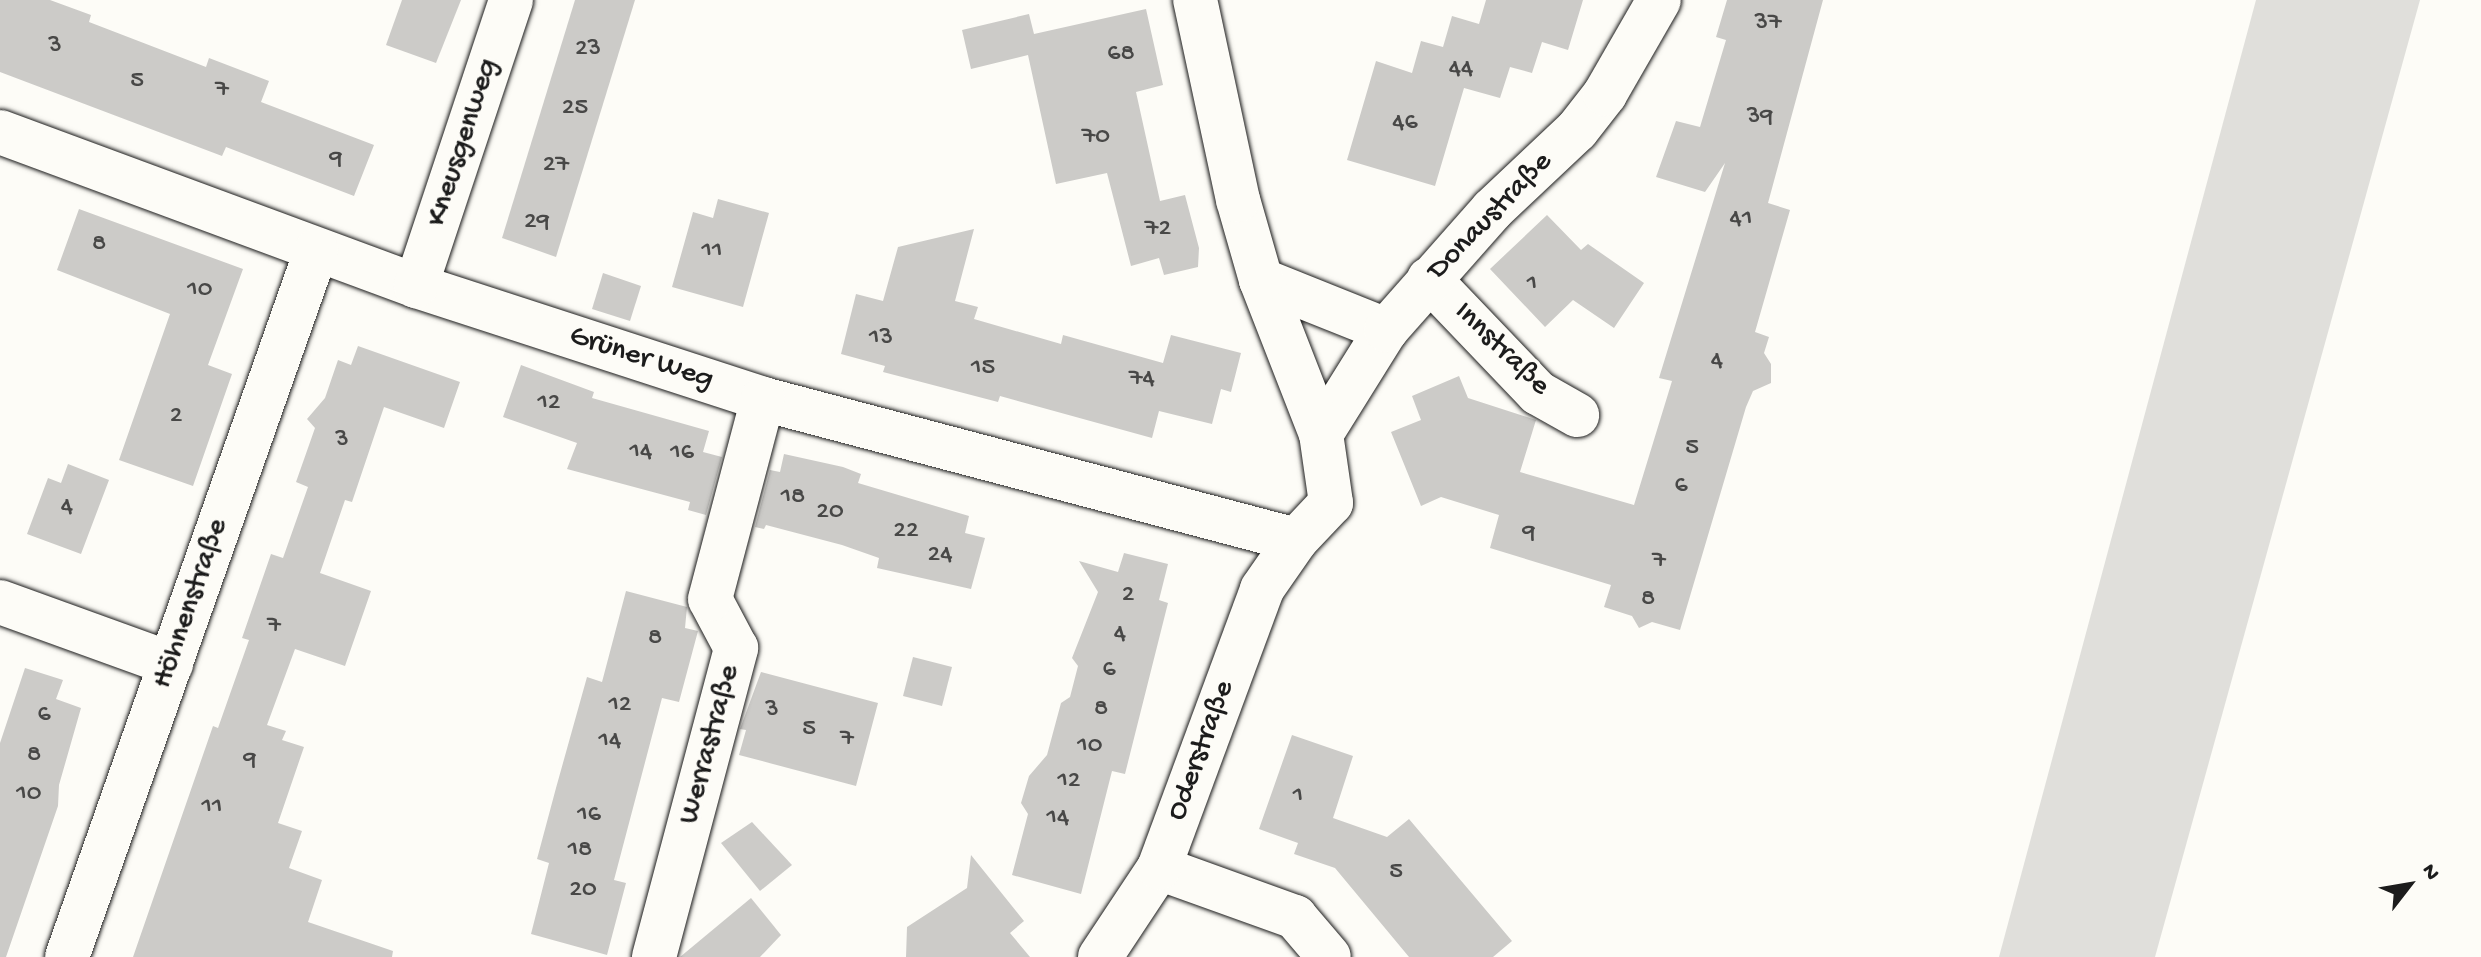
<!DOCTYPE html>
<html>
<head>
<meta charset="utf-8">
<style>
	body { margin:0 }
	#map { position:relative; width:2481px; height:957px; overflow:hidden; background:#fdfcf7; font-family:"Gochi Hand",sans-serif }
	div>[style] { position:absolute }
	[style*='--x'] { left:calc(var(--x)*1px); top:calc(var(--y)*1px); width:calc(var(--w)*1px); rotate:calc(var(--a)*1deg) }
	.green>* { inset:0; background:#e0dfdb }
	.building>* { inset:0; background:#cccbc8 }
	.roads { filter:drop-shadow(0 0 2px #1c1c1c) drop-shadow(0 0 2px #1c1c1c) }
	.minor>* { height:44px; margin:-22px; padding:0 22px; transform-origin:22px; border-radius:22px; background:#fdfcf7 }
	span { translate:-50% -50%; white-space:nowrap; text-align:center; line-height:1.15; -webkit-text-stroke:7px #fdfcf7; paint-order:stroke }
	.number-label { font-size:26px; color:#484847 }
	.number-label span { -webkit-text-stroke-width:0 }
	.street-label { font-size:30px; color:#1c1c1c }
	.north { position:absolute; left:2369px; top:845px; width:80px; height:80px; -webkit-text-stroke:6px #fdfcf7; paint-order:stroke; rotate:59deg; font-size:22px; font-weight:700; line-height:32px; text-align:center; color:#1c1c1c }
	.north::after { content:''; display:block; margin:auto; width:28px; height:36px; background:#1c1c1c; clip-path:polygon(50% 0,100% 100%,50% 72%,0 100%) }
</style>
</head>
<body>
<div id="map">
	<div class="green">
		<div style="clip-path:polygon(2256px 0,2420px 0,2155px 957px,1999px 957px)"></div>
	</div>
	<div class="building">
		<div style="clip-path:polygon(0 0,50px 0,91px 15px,89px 22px,206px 67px,209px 58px,269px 81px,261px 102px,374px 145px,354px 196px,226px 147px,222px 156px,0 72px)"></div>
		<div style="clip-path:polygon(402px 0,461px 0,436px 63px,386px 45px)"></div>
		<div style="clip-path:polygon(575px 0,635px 0,556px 257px,502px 238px)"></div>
		<div style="clip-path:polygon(1486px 0,1583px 0,1568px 50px,1542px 42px,1532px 73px,1510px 67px,1500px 98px,1464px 88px,1435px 186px,1347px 160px,1376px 61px,1412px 73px,1421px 41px,1443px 47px,1452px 16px,1479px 24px)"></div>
		<div style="clip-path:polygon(1727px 0,1823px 0,1768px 203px,1790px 210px,1755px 332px,1769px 337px,1764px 353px,1771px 364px,1771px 383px,1753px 391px,1746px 407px,1680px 630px,1652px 622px,1639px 628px,1632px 616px,1604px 607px,1611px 585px,1490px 548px,1499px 515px,1441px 497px,1421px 506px,1391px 432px,1421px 420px,1412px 396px,1459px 376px,1468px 398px,1536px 420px,1520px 472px,1634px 505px,1672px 381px,1659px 378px,1725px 163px,1705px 192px,1656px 177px,1676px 121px,1700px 127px,1726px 40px,1716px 37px)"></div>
		<div style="clip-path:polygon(1146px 9px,1163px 85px,1136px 92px,1160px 201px,1185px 195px,1199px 248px,1198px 267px,1164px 275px,1159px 258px,1131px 266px,1107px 173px,1056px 184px,1028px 55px,971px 69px,962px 30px,1029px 14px,1034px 34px)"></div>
		<div style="clip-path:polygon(718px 199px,769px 213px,743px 307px,672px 287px,693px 212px,713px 218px)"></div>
		<div style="clip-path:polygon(79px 209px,243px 269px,208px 365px,232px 374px,193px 486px,119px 460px,170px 314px,57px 270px)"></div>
		<div style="clip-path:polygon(1547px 215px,1581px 250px,1588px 244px,1644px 283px,1614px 328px,1573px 300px,1545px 327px,1490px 269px)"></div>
		<div style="clip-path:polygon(974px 229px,955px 301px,978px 307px,974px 319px,1061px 344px,1063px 335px,1163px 363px,1171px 335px,1241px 353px,1231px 392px,1221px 389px,1212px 424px,1159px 411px,1152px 438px,1000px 396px,998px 402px,883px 372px,885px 366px,841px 354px,856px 294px,883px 301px,898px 247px)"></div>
		<div style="clip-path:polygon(603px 273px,641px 286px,630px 321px,592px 309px)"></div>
		<div style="clip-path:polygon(358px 346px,460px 382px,444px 428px,384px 407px,352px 502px,345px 500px,320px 573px,371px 591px,345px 666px,295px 649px,267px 725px,286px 731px,282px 740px,304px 747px,278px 823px,302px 831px,289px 868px,322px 880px,308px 922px,393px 951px,392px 957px,133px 957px,213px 726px,218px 728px,249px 640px,242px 638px,271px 554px,283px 558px,308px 487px,296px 482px,315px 428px,307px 419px,325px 398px,338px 360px,351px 365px)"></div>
		<div style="clip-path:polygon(521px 365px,594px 392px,592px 398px,709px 431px,703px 452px,722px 457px,706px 515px,688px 510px,690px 502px,567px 469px,577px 443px,503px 417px)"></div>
		<div style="clip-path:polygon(784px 454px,843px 467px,861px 474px,858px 483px,969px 516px,965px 533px,985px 538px,971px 589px,877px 568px,879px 558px,842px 545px,766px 525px,764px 529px,755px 527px,770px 470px,780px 472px)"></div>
		<div style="clip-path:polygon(68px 464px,109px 480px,81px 554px,27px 534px,48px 478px,61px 483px)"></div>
		<div style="clip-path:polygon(1124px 553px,1168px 564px,1159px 600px,1168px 603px,1125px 774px,1112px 771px,1081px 894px,1012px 875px,1028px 814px,1021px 803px,1029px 776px,1047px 755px,1061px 703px,1070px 697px,1078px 666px,1072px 658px,1098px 592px,1079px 561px,1118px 572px)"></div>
		<div style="clip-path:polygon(626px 591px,687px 607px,685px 628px,698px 631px,679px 702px,662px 698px,614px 880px,626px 883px,607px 955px,531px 934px,549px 863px,537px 859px,556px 788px,587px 677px,602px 682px)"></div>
		<div style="clip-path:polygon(913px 657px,952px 667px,942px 706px,903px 696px)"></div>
		<div style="clip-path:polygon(25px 668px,63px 680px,56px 699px,81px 708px,59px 785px,58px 806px,6px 957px,0 957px,0 743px)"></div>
		<div style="clip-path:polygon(761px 672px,878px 703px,856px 786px,739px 755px,746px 730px,740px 729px)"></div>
		<div style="clip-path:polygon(1292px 735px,1353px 756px,1333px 818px,1387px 837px,1409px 819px,1512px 941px,1493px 957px,1409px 957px,1335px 868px,1294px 854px,1298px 843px,1259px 829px)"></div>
		<div style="clip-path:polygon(752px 822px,792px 865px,760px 891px,721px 843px)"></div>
		<div style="clip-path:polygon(971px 855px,1024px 921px,1010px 933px,1030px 957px,906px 957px,907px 927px,967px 888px)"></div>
		<div style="clip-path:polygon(751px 898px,781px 935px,760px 957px,680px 957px)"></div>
	</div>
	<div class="roads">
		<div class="minor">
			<div style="--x:0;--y:132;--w:444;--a:20.3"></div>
			<div style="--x:416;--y:286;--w:365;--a:18"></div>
			<div style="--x:763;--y:399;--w:551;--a:14.82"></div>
			<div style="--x:1429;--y:279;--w:158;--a:46.3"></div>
			<div style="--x:1538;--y:393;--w:45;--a:29.4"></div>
			<div style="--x:1261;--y:280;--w:135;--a:21.8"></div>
			<div style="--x:416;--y:286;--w:301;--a:-71.6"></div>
			<div style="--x:1321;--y:434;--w:123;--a:-58"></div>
			<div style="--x:1386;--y:330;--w:160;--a:-48.5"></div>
			<div style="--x:1492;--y:210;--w:117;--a:-43.3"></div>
			<div style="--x:1577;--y:130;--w:46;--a:-52.1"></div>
			<div style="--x:1605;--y:94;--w:108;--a:-60.1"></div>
			<div style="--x:0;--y:602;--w:182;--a:19.9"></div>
			<div style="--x:1159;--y:868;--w:145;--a:19.8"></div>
			<div style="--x:1295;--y:917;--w:52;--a:49.6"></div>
			<div style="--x:67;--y:957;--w:749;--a:-70.57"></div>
			<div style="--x:654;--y:957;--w:320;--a:-75.1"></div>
			<div style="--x:736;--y:648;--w:55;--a:-118"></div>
			<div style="--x:710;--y:599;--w:207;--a:-75.2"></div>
			<div style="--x:1100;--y:957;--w:107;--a:-56.5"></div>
			<div style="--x:1159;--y:868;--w:297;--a:-69.7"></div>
			<div style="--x:1262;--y:589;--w:60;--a:-55.2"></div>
			<div style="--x:1296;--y:540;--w:51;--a:-46.6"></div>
			<div style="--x:1331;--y:503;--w:70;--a:-98.2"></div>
			<div style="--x:1321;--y:434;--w:165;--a:-111.3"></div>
			<div style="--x:1261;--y:280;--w:83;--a:-106"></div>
			<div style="--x:1238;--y:200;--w:205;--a:-102.1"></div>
		</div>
	</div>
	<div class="number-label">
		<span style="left:1768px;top:24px">37</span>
		<span style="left:55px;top:47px">3</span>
		<span style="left:588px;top:50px">23</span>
		<span style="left:1121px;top:55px">68</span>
		<span style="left:1461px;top:70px">44</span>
		<span style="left:137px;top:82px">5</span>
		<span style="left:222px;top:91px">7</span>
		<span style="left:575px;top:109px">25</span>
		<span style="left:1760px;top:118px">39</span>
		<span style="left:1405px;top:124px">46</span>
		<span style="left:1096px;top:138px">70</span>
		<span style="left:336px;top:160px">9</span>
		<span style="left:556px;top:166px">27</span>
		<span style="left:1741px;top:220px">41</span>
		<span style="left:537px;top:223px">29</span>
		<span style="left:1158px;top:230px">72</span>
		<span style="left:99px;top:245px">8</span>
		<span style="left:712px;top:252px">11</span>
		<span style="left:1532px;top:285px">1</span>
		<span style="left:200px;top:291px">10</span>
		<span style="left:881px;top:339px">13</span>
		<span style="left:1717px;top:362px">4</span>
		<span style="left:983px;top:369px">15</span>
		<span style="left:1142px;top:380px">74</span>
		<span style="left:549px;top:404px">12</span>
		<span style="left:176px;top:417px">2</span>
		<span style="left:342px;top:441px">3</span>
		<span style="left:1692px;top:449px">5</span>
		<span style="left:641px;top:453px">14</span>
		<span style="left:682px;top:454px">16</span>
		<span style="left:1681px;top:487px">6</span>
		<span style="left:793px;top:498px">18</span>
		<span style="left:67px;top:508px">4</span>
		<span style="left:830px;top:513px">20</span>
		<span style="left:906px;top:532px">22</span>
		<span style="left:1529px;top:534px">9</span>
		<span style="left:940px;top:556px">24</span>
		<span style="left:1659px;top:562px">7</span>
		<span style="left:1128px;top:596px">2</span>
		<span style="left:1648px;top:600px">8</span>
		<span style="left:274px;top:627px">7</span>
		<span style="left:1120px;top:635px">4</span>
		<span style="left:655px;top:639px">8</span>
		<span style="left:1109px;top:671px">6</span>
		<span style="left:620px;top:706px">12</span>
		<span style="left:1101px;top:710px">8</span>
		<span style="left:772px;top:711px">3</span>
		<span style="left:44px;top:716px">6</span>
		<span style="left:809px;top:730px">5</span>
		<span style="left:847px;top:740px">7</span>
		<span style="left:610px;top:742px">14</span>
		<span style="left:1090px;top:747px">10</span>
		<span style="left:34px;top:756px">8</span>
		<span style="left:250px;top:761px">9</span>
		<span style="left:1069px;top:782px">12</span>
		<span style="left:29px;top:795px">10</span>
		<span style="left:1298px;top:797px">1</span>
		<span style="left:212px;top:808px">11</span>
		<span style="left:589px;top:816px">16</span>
		<span style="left:1058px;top:819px">14</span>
		<span style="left:580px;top:851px">18</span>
		<span style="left:1396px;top:873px">5</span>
		<span style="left:583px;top:891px">20</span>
	</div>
	<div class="street-label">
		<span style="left:464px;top:143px;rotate:-72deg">Kneusgenweg</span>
		<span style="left:1491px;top:217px;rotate:-46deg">Donaustraße</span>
		<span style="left:1501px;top:350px;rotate:44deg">Innstraße</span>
		<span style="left:641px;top:359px;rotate:18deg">Grüner Weg</span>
		<span style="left:192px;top:604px;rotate:-71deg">Höhnenstraße</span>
		<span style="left:711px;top:745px;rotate:-75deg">Werrastraße</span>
		<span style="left:1202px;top:751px;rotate:-70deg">Oderstraße</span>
	</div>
	<div class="north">N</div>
</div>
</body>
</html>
